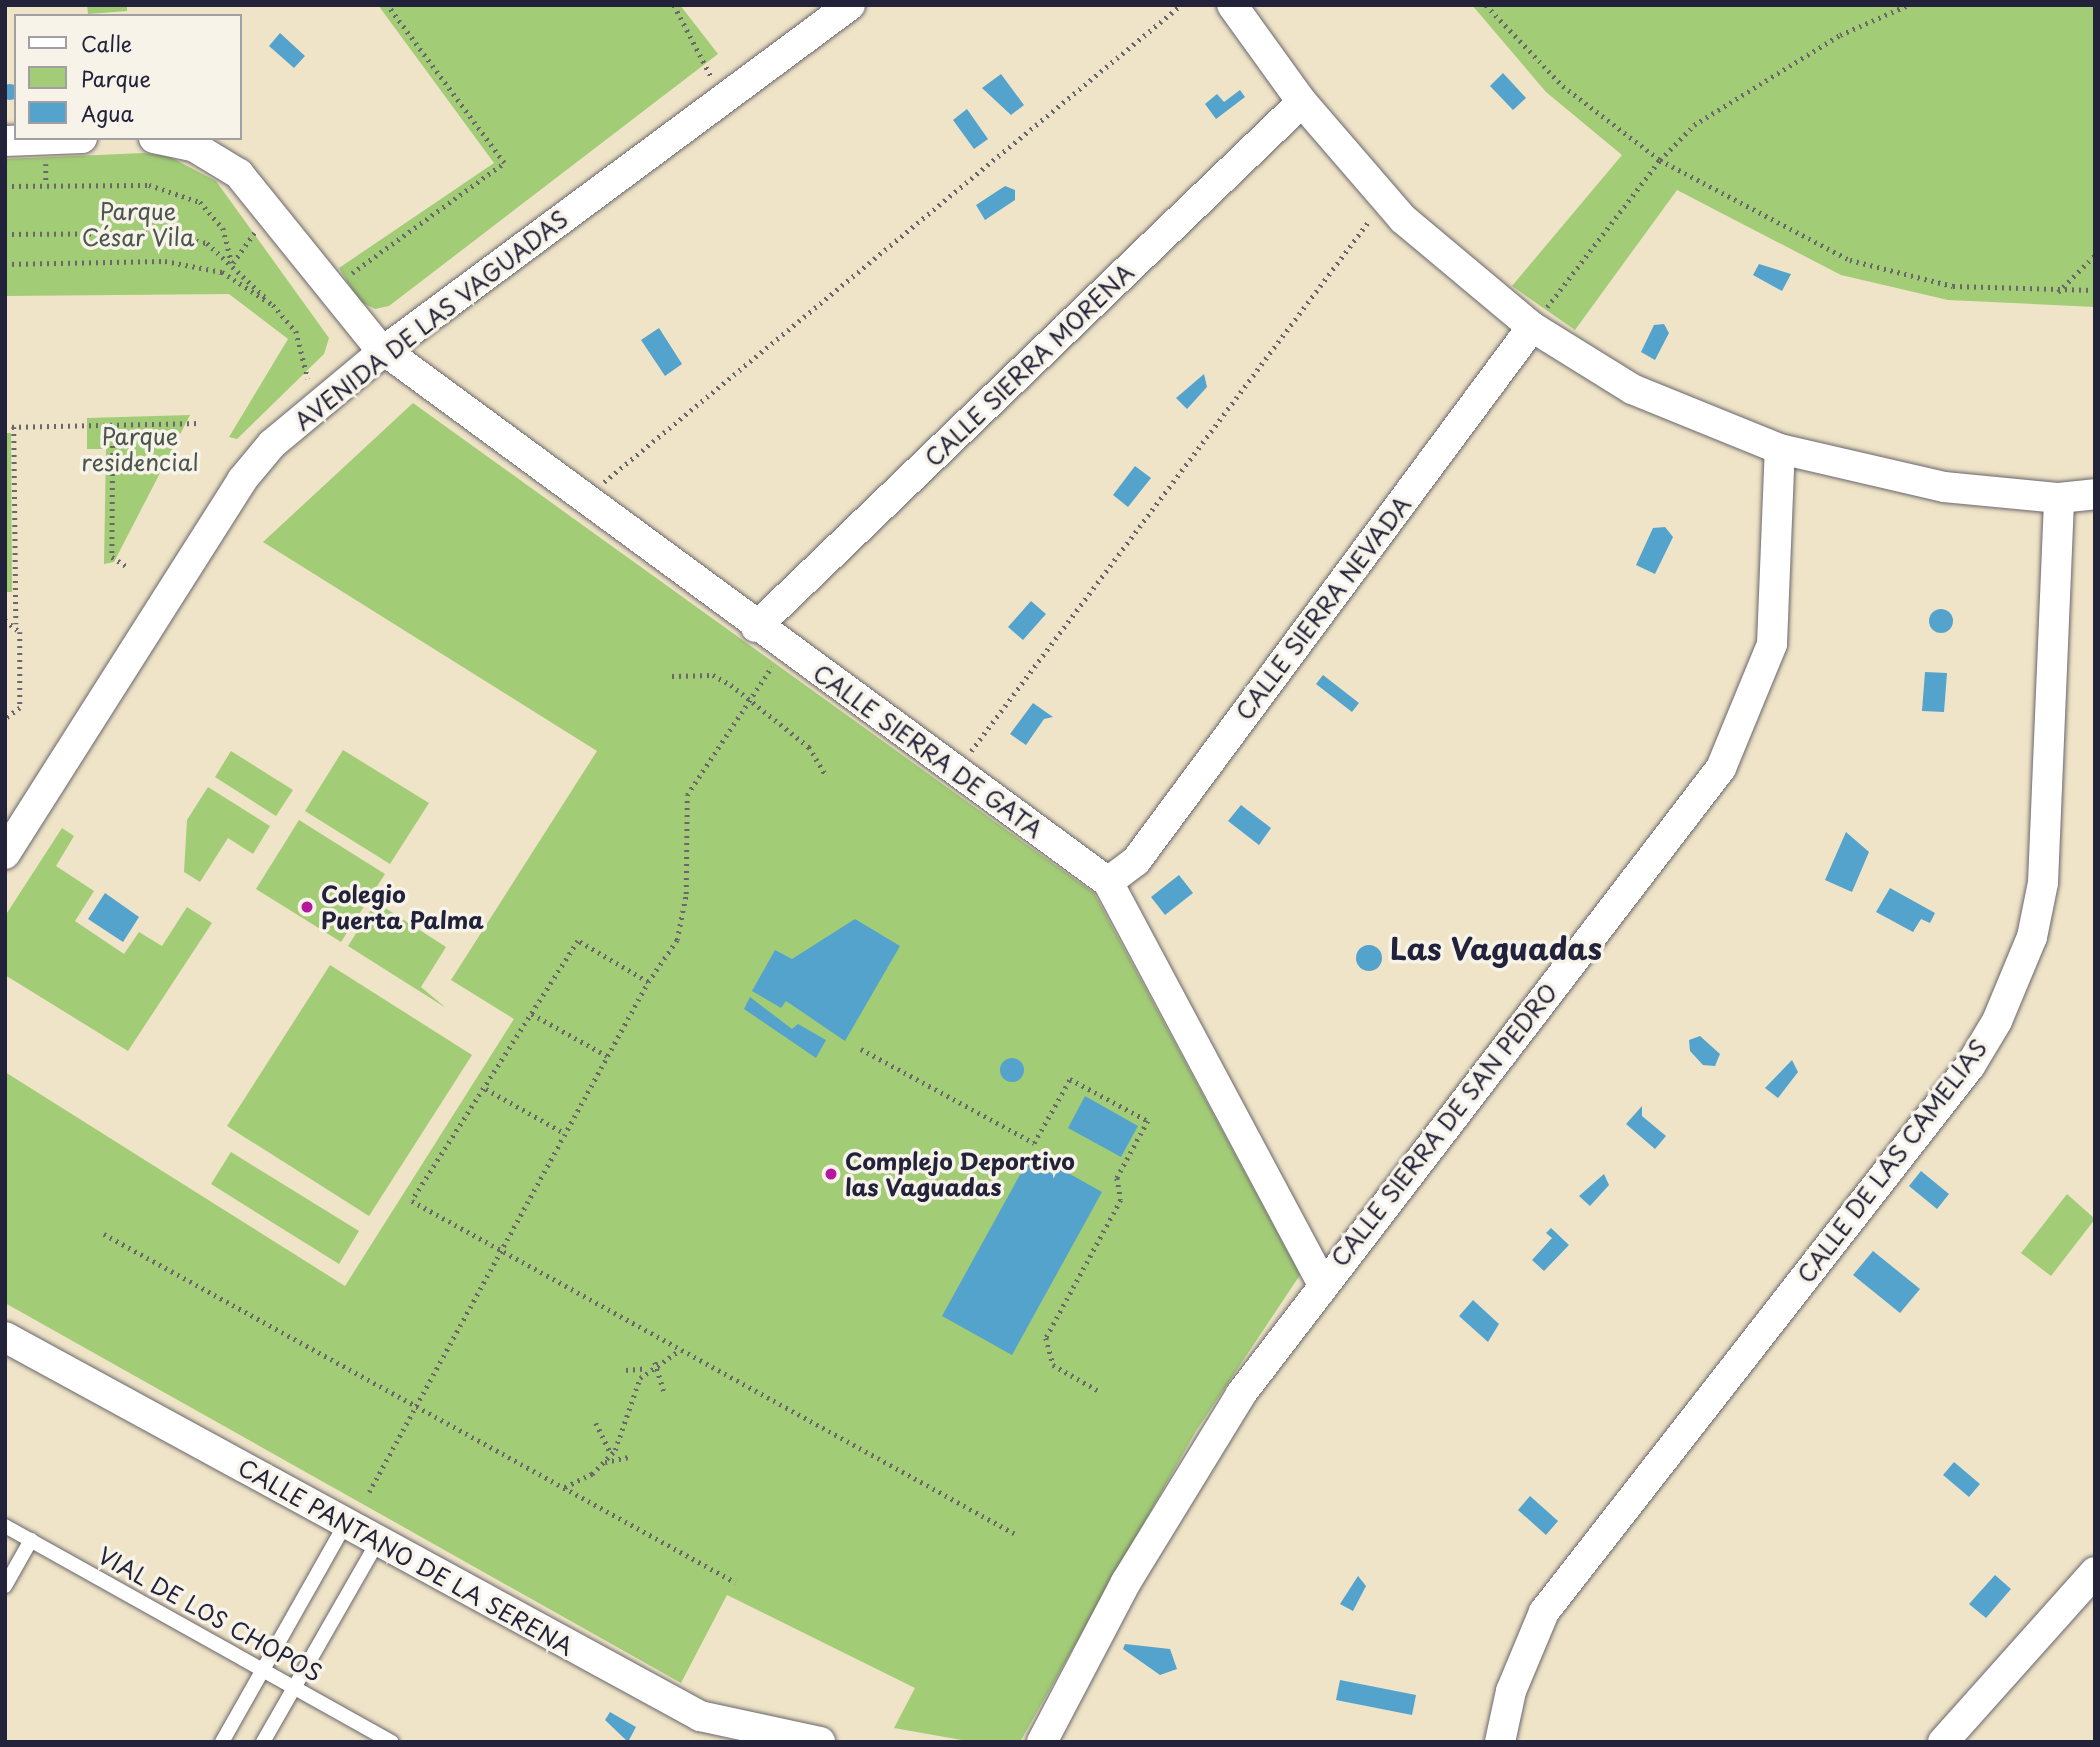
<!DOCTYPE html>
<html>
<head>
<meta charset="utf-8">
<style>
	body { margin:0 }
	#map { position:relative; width:2100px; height:1747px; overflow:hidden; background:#efe4c7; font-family:"Playpen Sans",sans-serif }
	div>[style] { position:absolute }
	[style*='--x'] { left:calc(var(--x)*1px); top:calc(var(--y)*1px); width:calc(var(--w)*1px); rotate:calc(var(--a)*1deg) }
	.green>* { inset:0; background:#a3cc77 }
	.water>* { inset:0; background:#54a3cd }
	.round { border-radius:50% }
	.path>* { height:4.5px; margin-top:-2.25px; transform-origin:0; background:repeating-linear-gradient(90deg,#6a666c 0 2px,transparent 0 7px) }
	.roads { filter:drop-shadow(0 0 2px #6a666c) drop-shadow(0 0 2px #6a666c) }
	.service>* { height:14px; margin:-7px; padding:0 7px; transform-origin:7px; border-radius:7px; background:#fff }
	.minor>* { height:30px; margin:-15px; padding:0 15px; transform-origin:15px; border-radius:15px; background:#fff }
	.dots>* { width:19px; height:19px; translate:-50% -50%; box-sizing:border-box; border:4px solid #f7f3e8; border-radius:50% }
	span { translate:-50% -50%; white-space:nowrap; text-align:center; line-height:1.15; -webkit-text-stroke:7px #f7f3e8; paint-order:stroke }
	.park-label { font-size:23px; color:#49554d }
	.street-label { font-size:23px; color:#22223b }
	.poi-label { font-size:23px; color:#22223b; font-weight:700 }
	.left { translate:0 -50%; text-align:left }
	.district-label { font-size:30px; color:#22223b; font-weight:700 }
	.frame { position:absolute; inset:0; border:7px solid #22223b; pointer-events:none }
	.legend { position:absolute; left:14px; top:14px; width:228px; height:126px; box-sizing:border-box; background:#f7f3e8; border:2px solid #a29fa3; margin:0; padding:9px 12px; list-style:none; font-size:21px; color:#22223b }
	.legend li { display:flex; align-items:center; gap:14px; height:35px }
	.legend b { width:35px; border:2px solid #a29fa3 }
</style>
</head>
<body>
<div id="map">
	<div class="green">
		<div style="clip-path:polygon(87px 5px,127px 5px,127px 11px,88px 14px)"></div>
		<div style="clip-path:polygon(378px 5px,680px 5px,718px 54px,389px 306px,375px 309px,359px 301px,339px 268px,494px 163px)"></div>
		<div style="clip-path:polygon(1472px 5px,2095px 5px,2095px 307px,1948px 300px,1841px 275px,1677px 190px,1575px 330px,1512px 286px,1622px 155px,1546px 92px)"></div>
		<div style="clip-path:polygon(144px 153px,170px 157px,216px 181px,329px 338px,324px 354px,237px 439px,229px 437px,288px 339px,229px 294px,5px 296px,5px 159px)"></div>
		<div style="clip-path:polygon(413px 403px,1094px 893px,1300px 1275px,1196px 1431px,1020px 1742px,973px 1742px,894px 1728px,915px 1688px,727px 1595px,681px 1683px,5px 1303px,5px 1072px,345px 1286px,514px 1019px,451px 980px,597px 751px,263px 542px)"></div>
		<div style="clip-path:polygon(190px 415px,114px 562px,104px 564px,106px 449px,87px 449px,87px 418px)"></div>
		<div style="clip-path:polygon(5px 433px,11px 433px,12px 592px,5px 592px)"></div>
		<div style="clip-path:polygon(343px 750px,429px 803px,390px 864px,305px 811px)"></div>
		<div style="clip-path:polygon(231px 751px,293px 790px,276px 816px,215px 777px)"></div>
		<div style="clip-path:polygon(208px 787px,270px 826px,253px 854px,228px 838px,200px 882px,184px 872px,187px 820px)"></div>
		<div style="clip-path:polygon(299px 820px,385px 874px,341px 942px,256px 889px)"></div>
		<div style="clip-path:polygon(62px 828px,74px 836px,56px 866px,94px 891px,75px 921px,124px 954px,139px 932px,162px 946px,187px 907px,212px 923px,128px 1051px,5px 975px,5px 916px)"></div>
		<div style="clip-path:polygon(376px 902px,446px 947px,421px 987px,446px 1008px,348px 946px)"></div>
		<div style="clip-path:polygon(330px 965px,472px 1055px,369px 1216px,227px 1126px)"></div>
		<div style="clip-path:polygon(231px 1152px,359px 1231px,339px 1264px,211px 1184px)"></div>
		<div style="clip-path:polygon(2067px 1194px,2095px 1219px,2051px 1276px,2021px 1253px)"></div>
	</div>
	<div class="water">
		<div style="clip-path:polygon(280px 33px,305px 56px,294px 68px,269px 46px)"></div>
		<div style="clip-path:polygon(1503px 73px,1526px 98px,1513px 110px,1490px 86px)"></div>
		<div style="clip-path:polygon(1001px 74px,1024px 105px,1011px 115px,982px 88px)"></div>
		<div class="round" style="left:2px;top:84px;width:16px;height:16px"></div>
		<div style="clip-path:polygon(1240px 90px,1245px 97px,1216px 119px,1205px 104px,1217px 94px,1224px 102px)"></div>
		<div style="clip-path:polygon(967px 109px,988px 139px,974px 149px,953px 120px)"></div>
		<div style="clip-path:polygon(1005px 186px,1015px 190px,1015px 200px,985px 220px,976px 205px)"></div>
		<div style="clip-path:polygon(1759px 264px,1791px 274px,1782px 291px,1753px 275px)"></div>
		<div style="clip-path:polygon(1664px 324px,1669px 333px,1655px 360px,1641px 352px,1654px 325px)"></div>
		<div style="clip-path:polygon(659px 328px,682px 364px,665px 376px,641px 340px)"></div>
		<div style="clip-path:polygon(1204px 374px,1207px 387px,1187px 409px,1176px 398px)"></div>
		<div style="clip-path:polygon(1135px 466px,1151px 478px,1128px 507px,1113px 495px)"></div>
		<div style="clip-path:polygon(1665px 527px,1673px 537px,1655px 574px,1636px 565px,1653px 528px)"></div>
		<div style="clip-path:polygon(1031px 601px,1046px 614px,1023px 640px,1008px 627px)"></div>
		<div class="round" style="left:1929px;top:609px;width:24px;height:24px"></div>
		<div style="clip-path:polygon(1925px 672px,1947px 673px,1944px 712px,1922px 711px)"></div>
		<div style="clip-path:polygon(1323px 675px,1359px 703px,1352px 712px,1316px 684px)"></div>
		<div style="clip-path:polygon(1033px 703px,1053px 717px,1044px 719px,1026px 745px,1010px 734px)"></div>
		<div style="clip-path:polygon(1241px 805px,1271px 828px,1259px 845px,1228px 821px)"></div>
		<div style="clip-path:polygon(1846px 832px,1869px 852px,1852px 892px,1825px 880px)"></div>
		<div style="clip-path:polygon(1179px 875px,1193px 893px,1165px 915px,1151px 897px)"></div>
		<div style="clip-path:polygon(1890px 888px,1935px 913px,1930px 923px,1921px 919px,1913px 932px,1876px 912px)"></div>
		<div style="clip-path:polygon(105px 893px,139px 917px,123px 942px,88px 919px)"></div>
		<div style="clip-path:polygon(855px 919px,900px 946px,845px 1041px,786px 1001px,781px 1008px,752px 991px,775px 950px,792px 959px)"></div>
		<div class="round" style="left:1356px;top:945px;width:26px;height:26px"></div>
		<div style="clip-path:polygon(750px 997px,792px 1029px,798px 1024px,826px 1040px,816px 1058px,744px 1009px)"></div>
		<div style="clip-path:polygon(1700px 1036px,1720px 1054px,1715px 1066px,1703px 1065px,1690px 1051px,1689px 1040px)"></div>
		<div class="round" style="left:1000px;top:1058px;width:24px;height:24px"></div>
		<div style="clip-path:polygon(1792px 1060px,1798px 1072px,1778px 1098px,1765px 1088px)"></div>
		<div style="clip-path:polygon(1085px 1096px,1138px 1126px,1121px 1157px,1068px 1128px)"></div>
		<div style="clip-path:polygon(1642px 1106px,1642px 1116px,1666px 1136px,1655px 1149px,1626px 1124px)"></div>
		<div style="clip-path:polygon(1032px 1153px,1102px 1192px,1012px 1355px,942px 1316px)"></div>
		<div style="clip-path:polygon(1921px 1171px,1949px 1194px,1937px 1209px,1909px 1186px)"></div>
		<div style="clip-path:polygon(1604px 1174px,1609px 1185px,1590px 1206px,1579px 1196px)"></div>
		<div style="clip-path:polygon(1551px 1228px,1569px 1245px,1544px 1271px,1532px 1260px,1552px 1238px,1546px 1233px)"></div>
		<div style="clip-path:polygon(1873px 1251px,1920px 1289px,1900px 1313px,1853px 1275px)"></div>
		<div style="clip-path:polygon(1473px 1300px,1499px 1324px,1488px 1342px,1459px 1316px)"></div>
		<div style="clip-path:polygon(1954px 1462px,1980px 1484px,1969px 1497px,1943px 1475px)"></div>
		<div style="clip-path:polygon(1530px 1496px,1558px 1521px,1546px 1535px,1518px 1510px)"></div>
		<div style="clip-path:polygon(1995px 1575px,2011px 1589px,1986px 1618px,1969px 1604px)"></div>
		<div style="clip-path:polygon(1358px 1576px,1366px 1586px,1353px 1611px,1340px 1604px)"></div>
		<div style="clip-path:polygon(1125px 1644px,1170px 1649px,1177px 1669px,1160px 1675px,1123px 1649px)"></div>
		<div style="clip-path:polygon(1340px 1680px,1416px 1695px,1412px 1715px,1336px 1700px)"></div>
		<div style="clip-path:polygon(610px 1712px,636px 1727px,628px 1742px,605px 1720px)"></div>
	</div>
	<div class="path">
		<div style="--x:674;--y:5;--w:80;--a:62.5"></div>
		<div style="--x:1486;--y:5;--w:112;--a:46.5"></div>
		<div style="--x:1563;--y:86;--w:122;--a:37.3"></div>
		<div style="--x:1660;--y:160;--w:49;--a:-45.8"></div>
		<div style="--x:1694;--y:125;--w:172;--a:-31.7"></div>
		<div style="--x:1840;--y:35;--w:74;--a:-23.8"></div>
		<div style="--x:46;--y:164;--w:20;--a:90"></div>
		<div style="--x:5;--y:186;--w:144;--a:-0.4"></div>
		<div style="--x:149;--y:185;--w:54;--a:18.4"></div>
		<div style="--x:200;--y:202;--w:35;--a:49"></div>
		<div style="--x:223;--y:228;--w:36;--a:76"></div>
		<div style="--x:5;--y:234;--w:150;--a:-0.4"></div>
		<div style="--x:155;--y:233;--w:53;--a:10.9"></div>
		<div style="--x:207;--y:243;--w:79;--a:43"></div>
		<div style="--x:233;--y:263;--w:37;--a:-55"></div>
		<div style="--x:5;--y:264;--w:160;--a:-1.1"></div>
		<div style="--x:165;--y:261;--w:58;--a:10.9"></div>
		<div style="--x:222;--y:272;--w:61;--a:32.9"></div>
		<div style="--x:273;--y:305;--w:35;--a:49"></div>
		<div style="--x:296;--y:331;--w:49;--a:76"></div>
		<div style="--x:352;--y:273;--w:188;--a:-35.9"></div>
		<div style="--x:504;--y:163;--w:197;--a:-126.5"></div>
		<div style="--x:2058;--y:292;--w:52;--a:-45"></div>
		<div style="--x:1547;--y:307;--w:185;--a:-52.5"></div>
		<div style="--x:1660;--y:160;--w:215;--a:27.8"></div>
		<div style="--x:1850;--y:260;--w:106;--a:14.2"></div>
		<div style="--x:1953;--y:286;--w:142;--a:1.6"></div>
		<div style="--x:113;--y:425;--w:132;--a:90.4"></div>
		<div style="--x:112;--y:557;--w:17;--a:33"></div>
		<div style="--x:5;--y:427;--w:196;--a:-1.2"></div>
		<div style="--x:14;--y:427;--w:197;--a:89.4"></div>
		<div style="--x:604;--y:482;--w:749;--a:-39.58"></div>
		<div style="--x:5;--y:620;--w:19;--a:39"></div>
		<div style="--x:20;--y:632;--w:76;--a:90"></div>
		<div style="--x:20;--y:708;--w:19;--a:144"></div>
		<div style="--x:672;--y:676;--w:41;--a:-1.4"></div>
		<div style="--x:713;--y:675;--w:21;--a:29"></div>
		<div style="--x:731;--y:685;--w:100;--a:38.5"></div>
		<div style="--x:809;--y:747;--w:31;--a:59"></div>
		<div style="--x:971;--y:751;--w:663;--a:-53.1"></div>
		<div style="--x:648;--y:982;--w:81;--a:-149.6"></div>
		<div style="--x:578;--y:941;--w:308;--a:122.6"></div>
		<div style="--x:412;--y:1201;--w:691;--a:28.9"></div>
		<div style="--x:532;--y:1014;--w:86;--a:29.2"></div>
		<div style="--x:861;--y:1049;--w:197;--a:28.5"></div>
		<div style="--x:1034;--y:1143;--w:73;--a:-60.6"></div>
		<div style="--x:1070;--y:1079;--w:89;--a:28.3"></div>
		<div style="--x:1148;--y:1121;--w:65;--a:118.5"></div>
		<div style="--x:1117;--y:1178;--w:22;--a:80"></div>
		<div style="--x:1121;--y:1200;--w:157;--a:118.5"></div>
		<div style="--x:1046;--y:1338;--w:28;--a:75"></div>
		<div style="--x:1053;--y:1365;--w:53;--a:29.5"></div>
		<div style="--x:486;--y:1089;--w:90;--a:29.4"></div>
		<div style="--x:104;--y:1234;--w:721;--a:28.88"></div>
		<div style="--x:655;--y:1362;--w:31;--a:73"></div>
		<div style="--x:626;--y:1370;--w:21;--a:-5"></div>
		<div style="--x:596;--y:1423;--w:34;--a:64"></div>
		<div style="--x:605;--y:1462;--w:24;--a:-12"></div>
		<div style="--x:565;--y:1487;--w:30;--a:-26"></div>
		<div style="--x:592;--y:1474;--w:33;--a:-46"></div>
		<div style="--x:615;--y:1450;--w:76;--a:-70.9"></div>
		<div style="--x:640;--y:1378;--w:49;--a:-35"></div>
		<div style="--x:369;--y:1492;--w:581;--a:-61.32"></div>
		<div style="--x:648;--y:982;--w:51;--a:-55.4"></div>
		<div style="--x:677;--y:940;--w:47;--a:-78.9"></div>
		<div style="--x:686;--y:894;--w:99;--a:-89.4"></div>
		<div style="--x:687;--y:795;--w:154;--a:-56.6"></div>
	</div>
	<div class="roads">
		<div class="service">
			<div style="--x:5;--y:1526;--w:443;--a:29.2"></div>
			<div style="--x:5;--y:1586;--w:53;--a:-60.5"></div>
			<div style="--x:222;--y:1742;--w:252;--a:-60.5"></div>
			<div style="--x:263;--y:1742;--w:232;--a:-60.2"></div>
		</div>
		<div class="minor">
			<div style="--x:1232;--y:5;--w:120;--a:54.2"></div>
			<div style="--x:1302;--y:102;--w:155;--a:49.2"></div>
			<div style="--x:1403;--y:219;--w:168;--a:39.9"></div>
			<div style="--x:1532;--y:327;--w:118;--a:31.8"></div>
			<div style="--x:1632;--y:389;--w:160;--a:22.1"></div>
			<div style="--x:1780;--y:449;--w:168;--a:13"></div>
			<div style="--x:1944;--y:487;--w:116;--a:5.5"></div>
			<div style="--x:2059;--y:498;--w:36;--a:-6"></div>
			<div style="--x:154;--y:138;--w:40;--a:12"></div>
			<div style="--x:193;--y:146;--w:54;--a:31.3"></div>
			<div style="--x:239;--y:174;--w:220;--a:51.1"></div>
			<div style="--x:377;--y:345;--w:907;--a:36.3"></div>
			<div style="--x:1108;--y:882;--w:452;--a:61.9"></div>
			<div style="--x:5;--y:141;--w:77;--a:-2.2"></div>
			<div style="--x:756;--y:627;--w:757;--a:-43.88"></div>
			<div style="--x:5;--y:854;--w:443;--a:-57.6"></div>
			<div style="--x:242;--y:480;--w:47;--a:-50.2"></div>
			<div style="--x:272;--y:444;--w:147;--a:-39.8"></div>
			<div style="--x:385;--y:350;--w:579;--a:-36.57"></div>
			<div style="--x:1108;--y:882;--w:35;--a:-37"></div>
			<div style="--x:1136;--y:861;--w:665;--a:-53.44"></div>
			<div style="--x:5;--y:1337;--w:792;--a:28.6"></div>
			<div style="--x:700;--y:1716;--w:123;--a:12.2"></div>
			<div style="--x:1042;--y:1742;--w:181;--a:-62.3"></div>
			<div style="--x:1126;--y:1582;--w:220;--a:-58.5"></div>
			<div style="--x:1241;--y:1394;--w:789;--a:-52.52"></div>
			<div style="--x:1721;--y:768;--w:134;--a:-67.6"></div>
			<div style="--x:1772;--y:644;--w:195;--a:-87.7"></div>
			<div style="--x:1500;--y:1742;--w:52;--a:-77.8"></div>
			<div style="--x:1511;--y:1691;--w:86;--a:-67.3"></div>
			<div style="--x:1544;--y:1612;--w:693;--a:-52.04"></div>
			<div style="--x:1970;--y:1066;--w:52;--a:-59"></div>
			<div style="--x:1997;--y:1021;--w:91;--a:-67.4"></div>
			<div style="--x:2032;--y:937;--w:55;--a:-78.5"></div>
			<div style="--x:2043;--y:883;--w:385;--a:-87.6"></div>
			<div style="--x:1943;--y:1742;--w:228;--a:-48.2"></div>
		</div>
	</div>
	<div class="dots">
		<div style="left:307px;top:907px;background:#b5179e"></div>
		<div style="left:831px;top:1174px;background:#b5179e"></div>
	</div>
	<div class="park-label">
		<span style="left:138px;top:224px">Parque<br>César Vila</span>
		<span style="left:140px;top:449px">Parque<br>residencial</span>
	</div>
	<div class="street-label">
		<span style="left:431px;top:320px;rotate:-38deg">AVENIDA DE LAS VAGUADAS</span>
		<span style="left:1029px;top:365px;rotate:-44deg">CALLE SIERRA MORENA</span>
		<span style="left:1323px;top:608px;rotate:-53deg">CALLE SIERRA NEVADA</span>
		<span style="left:928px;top:751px;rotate:36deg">CALLE SIERRA DE GATA</span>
		<span style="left:1444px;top:1125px;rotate:-52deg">CALLE SIERRA DE SAN PEDRO</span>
		<span style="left:1892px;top:1161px;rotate:-53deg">CALLE DE LAS CAMELIAS</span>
		<span style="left:406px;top:1557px;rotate:29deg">CALLE PANTANO DE LA SERENA</span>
		<span style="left:210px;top:1614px;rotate:29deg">VIAL DE LOS CHOPOS</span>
	</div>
	<div class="poi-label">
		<span class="left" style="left:321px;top:907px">Colegio<br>Puerta Palma</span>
		<span class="left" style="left:845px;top:1174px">Complejo Deportivo<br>las Vaguadas</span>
	</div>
	<div class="district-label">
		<span style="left:1496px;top:948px">Las Vaguadas</span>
	</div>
	<div class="frame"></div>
	<ul class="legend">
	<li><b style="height:9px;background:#fff"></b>Calle</li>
	<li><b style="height:19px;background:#a3cc77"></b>Parque</li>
	<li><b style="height:19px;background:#54a3cd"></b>Agua</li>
	</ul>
</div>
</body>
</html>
